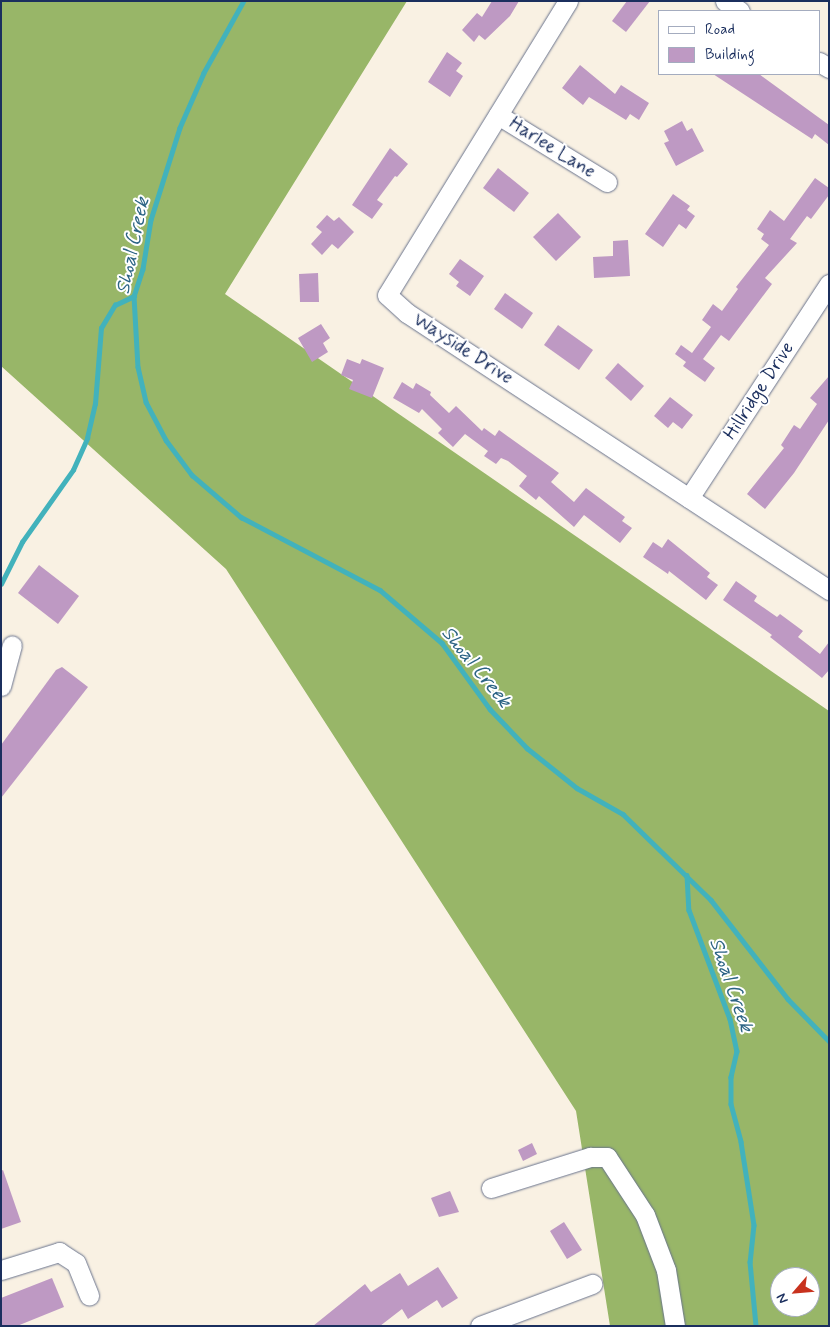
<!DOCTYPE html>
<html>
<head>
<meta charset="utf-8">
<style>
	body { margin:0 }
	#map { position:relative; width:830px; height:1327px; overflow:hidden; background:#f9f1e3; font-family:Mynerve,sans-serif }
	div>[style] { position:absolute }
	[style*='--x'] { left:calc(var(--x)*1px); top:calc(var(--y)*1px); width:calc(var(--w)*1px); rotate:calc(var(--a)*1deg) }
	.forest>* { inset:0; background:#98b668 }
	.stream>* { height:4.5px; margin:-2.25px; padding:0 2.25px; transform-origin:2.25px; border-radius:2.25px; background:#42b2bc }
	.building>* { inset:0; background:#be99c3 }
	.roads { filter:drop-shadow(0 0 1px #69738d) drop-shadow(0 0 1px #69738d) }
	.minor>* { height:19px; margin:-9.5px; padding:0 9.5px; transform-origin:9.5px; border-radius:9.5px; background:#fff }
	span { translate:-50% -50%; white-space:nowrap; text-align:center; line-height:1.15; -webkit-text-stroke:4px #fff; paint-order:stroke }
	.street-label { font-size:19px; color:#1b2f5e }
	.water-label { font-size:20px; color:#2b6384; font-style:italic }
	.frame { position:absolute; inset:0; border:2px solid #1b2f5e; pointer-events:none }
	.legend { position:absolute; left:658px; top:10px; width:162px; height:65px; box-sizing:border-box; background:#fff; border:1px solid #a4acbf; margin:0; padding:6px 9px; list-style:none; font-size:15px; color:#1b2f5e }
	.legend li { display:flex; align-items:center; gap:10px; height:25px }
	.legend b { width:25px; border:1px solid #a4acbf }
	.north { position:absolute; left:770px; top:1267px; width:50px; height:50px; box-sizing:border-box; background:#fff; border:1px solid #a4acbf; border-radius:50%; rotate:243deg; font-size:14px; font-weight:700; line-height:20px; text-align:center; color:#1b2f5e }
	.north::after { content:''; display:block; margin:auto; width:18px; height:22px; background:#c8321e; clip-path:polygon(50% 0,100% 100%,50% 72%,0 100%) }
</style>
</head>
<body>
<div id="map">
	<div class="forest">
		<div style="clip-path:polygon(evenodd,1px 1px,407px 1px,225px 294px,829px 711px,829px 1326px,610px 1326px,576px 1111px,226px 569px,1px 366px,1px 1px,780px 1277px,810px 1277px,810px 1307px,780px 1307px,780px 1277px)"></div>
	</div>
	<div class="stream">
		<div style="--x:244;--y:1;--w:82;--a:119.1"></div>
		<div style="--x:204;--y:73;--w:60;--a:113.6"></div>
		<div style="--x:180;--y:128;--w:96;--a:107.5"></div>
		<div style="--x:151;--y:220;--w:50;--a:99.3"></div>
		<div style="--x:143;--y:269;--w:28;--a:108"></div>
		<div style="--x:134;--y:296;--w:71;--a:86.8"></div>
		<div style="--x:138;--y:367;--w:36;--a:77"></div>
		<div style="--x:146;--y:402;--w:43;--a:62.2"></div>
		<div style="--x:166;--y:440;--w:44;--a:53.4"></div>
		<div style="--x:192;--y:475;--w:65;--a:40.6"></div>
		<div style="--x:241;--y:517;--w:157;--a:27.7"></div>
		<div style="--x:380;--y:590;--w:82;--a:40.5"></div>
		<div style="--x:442;--y:643;--w:82;--a:54"></div>
		<div style="--x:490;--y:709;--w:54;--a:46.5"></div>
		<div style="--x:527;--y:748;--w:64;--a:38.7"></div>
		<div style="--x:577;--y:788;--w:53;--a:29.5"></div>
		<div style="--x:623;--y:814;--w:123;--a:44.3"></div>
		<div style="--x:711;--y:900;--w:125;--a:52.1"></div>
		<div style="--x:788;--y:999;--w:59;--a:45.7"></div>
		<div style="--x:1;--y:584;--w:47;--a:-63.4"></div>
		<div style="--x:22;--y:542;--w:88;--a:-54.7"></div>
		<div style="--x:73;--y:470;--w:35;--a:-66"></div>
		<div style="--x:87;--y:438;--w:35;--a:-77"></div>
		<div style="--x:95;--y:404;--w:76;--a:-85.5"></div>
		<div style="--x:101;--y:328;--w:27;--a:-59"></div>
		<div style="--x:115;--y:305;--w:21;--a:-25"></div>
		<div style="--x:687;--y:875;--w:35;--a:87"></div>
		<div style="--x:689;--y:910;--w:116;--a:69.4"></div>
		<div style="--x:730;--y:1019;--w:33;--a:78"></div>
		<div style="--x:737;--y:1051;--w:27;--a:103"></div>
		<div style="--x:731;--y:1077;--w:27;--a:90"></div>
		<div style="--x:731;--y:1104;--w:39;--a:75"></div>
		<div style="--x:741;--y:1142;--w:84;--a:81.1"></div>
		<div style="--x:754;--y:1225;--w:37;--a:96"></div>
		<div style="--x:750;--y:1262;--w:64;--a:84.6"></div>
	</div>
	<div class="building">
		<div style="clip-path:polygon(492px 1px,519px 1px,510px 16px,485px 40px,479px 35px,474px 42px,462px 30px,477px 13px,482px 17px)"></div>
		<div style="clip-path:polygon(627px 1px,650px 1px,626px 32px,612px 21px)"></div>
		<div style="clip-path:polygon(447px 52px,462px 63px,456px 71px,463px 76px,450px 97px,428px 82px)"></div>
		<div style="clip-path:polygon(580px 65px,615px 94px,621px 85px,649px 103px,639px 120px,630px 114px,626px 120px,589px 97px,583px 105px,562px 88px)"></div>
		<div style="clip-path:polygon(713px 74px,759px 74px,829px 125px,829px 145px,815px 134px,812px 139px)"></div>
		<div style="clip-path:polygon(682px 121px,687px 131px,692px 128px,704px 151px,676px 166px,664px 143px,669px 141px,664px 131px)"></div>
		<div style="clip-path:polygon(390px 148px,408px 164px,397px 177px,395px 176px,377px 200px,383px 204px,372px 219px,352px 205px)"></div>
		<div style="clip-path:polygon(498px 168px,529px 193px,514px 212px,483px 188px)"></div>
		<div style="clip-path:polygon(815px 178px,829px 188px,829px 195px,811px 219px,807px 216px,790px 239px,797px 243px,765px 278px,772px 284px,729px 341px,721px 335px,703px 359px,715px 368px,705px 382px,683px 366px,686px 362px,675px 354px,681px 345px,692px 353px,711px 327px,702px 320px,713px 304px,722px 311px,738px 289px,736px 287px,769px 245px,761px 239px,764px 234px,757px 229px,770px 210px,784px 221px)"></div>
		<div style="clip-path:polygon(673px 194px,690px 206px,687px 210px,695px 216px,686px 229px,679px 224px,663px 247px,645px 234px)"></div>
		<div style="clip-path:polygon(558px 213px,581px 237px,556px 261px,533px 237px)"></div>
		<div style="clip-path:polygon(327px 215px,334px 221px,339px 217px,354px 232px,338px 249px,332px 244px,322px 255px,311px 244px,322px 232px,316px 227px)"></div>
		<div style="clip-path:polygon(628px 240px,630px 276px,594px 278px,593px 257px,613px 256px,613px 241px)"></div>
		<div style="clip-path:polygon(460px 259px,484px 276px,470px 296px,456px 286px,459px 282px,449px 274px)"></div>
		<div style="clip-path:polygon(318px 273px,319px 302px,300px 302px,299px 274px)"></div>
		<div style="clip-path:polygon(505px 293px,533px 313px,522px 329px,494px 309px)"></div>
		<div style="clip-path:polygon(321px 324px,330px 338px,323px 343px,328px 352px,312px 362px,298px 338px)"></div>
		<div style="clip-path:polygon(558px 325px,593px 350px,579px 370px,544px 345px)"></div>
		<div style="clip-path:polygon(347px 359px,360px 364px,362px 359px,384px 368px,372px 398px,349px 389px,353px 380px,341px 375px)"></div>
		<div style="clip-path:polygon(618px 363px,644px 386px,631px 401px,605px 378px)"></div>
		<div style="clip-path:polygon(829px 376px,829px 420px,794px 473px,765px 509px,747px 494px,784px 448px,781px 445px,794px 425px,800px 429px,817px 404px,810px 398px)"></div>
		<div style="clip-path:polygon(402px 382px,413px 389px,416px 383px,431px 392px,430px 395px,449px 413px,456px 406px,482px 431px,484px 428px,495px 436px,499px 430px,559px 473px,551px 482px,574px 502px,586px 488px,625px 517px,622px 521px,632px 528px,620px 543px,584px 515px,574px 527px,539px 496px,536px 500px,519px 486px,527px 476px,508px 461px,501px 458px,496px 464px,484px 456px,488px 451px,465px 434px,453px 447px,438px 433px,442px 429px,422px 409px,419px 413px,393px 398px)"></div>
		<div style="clip-path:polygon(670px 397px,693px 415px,682px 429px,673px 422px,668px 428px,654px 416px)"></div>
		<div style="clip-path:polygon(668px 539px,710px 573px,707px 577px,718px 585px,706px 600px,669px 571px,668px 574px,643px 557px,653px 542px,662px 548px)"></div>
		<div style="clip-path:polygon(39px 565px,79px 596px,58px 624px,18px 593px)"></div>
		<div style="clip-path:polygon(736px 581px,757px 596px,754px 601px,777px 617px,780px 614px,803px 631px,798px 637px,820px 654px,829px 642px,829px 670px,822px 678px,770px 637px,772px 635px,723px 600px)"></div>
		<div style="clip-path:polygon(62px 667px,88px 687px,1px 798px,1px 745px,56px 670px)"></div>
		<div style="clip-path:polygon(532px 1143px,537px 1154px,523px 1161px,518px 1150px)"></div>
		<div style="clip-path:polygon(3px 1170px,21px 1222px,1px 1229px,1px 1171px)"></div>
		<div style="clip-path:polygon(450px 1191px,459px 1212px,439px 1217px,431px 1198px)"></div>
		<div style="clip-path:polygon(564px 1222px,582px 1250px,567px 1259px,550px 1231px)"></div>
		<div style="clip-path:polygon(438px 1267px,458px 1298px,442px 1308px,437px 1300px,408px 1319px,402px 1309px,380px 1326px,313px 1326px,365px 1284px,371px 1292px,400px 1273px,408px 1286px)"></div>
		<div style="clip-path:polygon(52px 1278px,64px 1307px,17px 1326px,1px 1326px,1px 1298px)"></div>
	</div>
	<div class="roads">
		<div class="minor">
			<div style="--x:568;--y:1;--w:345;--a:121.6"></div>
			<div style="--x:387;--y:295;--w:27;--a:42"></div>
			<div style="--x:407;--y:313;--w:505;--a:33.28"></div>
			<div style="--x:725;--y:1;--w:18;--a:34"></div>
			<div style="--x:819;--y:62;--w:12;--a:31"></div>
			<div style="--x:498;--y:115;--w:128;--a:31.6"></div>
			<div style="--x:689;--y:498;--w:256;--a:-56.8"></div>
			<div style="--x:1;--y:686;--w:42;--a:-75"></div>
			<div style="--x:491;--y:1188;--w:104;--a:-17.4"></div>
			<div style="--x:590;--y:1157;--w:17;--a:0"></div>
			<div style="--x:607;--y:1157;--w:69;--a:56.8"></div>
			<div style="--x:645;--y:1215;--w:59;--a:69.1"></div>
			<div style="--x:666;--y:1270;--w:57;--a:80.9"></div>
			<div style="--x:1;--y:1270;--w:61;--a:-17.2"></div>
			<div style="--x:59;--y:1252;--w:20;--a:33"></div>
			<div style="--x:76;--y:1263;--w:35;--a:68"></div>
			<div style="--x:480;--y:1326;--w:120;--a:-20.6"></div>
		</div>
	</div>
	<div class="street-label">
		<span style="left:552px;top:148px;rotate:32deg">Harlee Lane</span>
		<span style="left:463px;top:349px;rotate:33deg">Wayside Drive</span>
		<span style="left:759px;top:391px;rotate:-57deg">Hillridge Drive</span>
	</div>
	<div class="water-label">
		<span style="left:133px;top:246px;rotate:-78deg">Shoal Creek</span>
		<span style="left:476px;top:667px;rotate:51deg">Shoal Creek</span>
		<span style="left:731px;top:985px;rotate:71deg">Shoal Creek</span>
	</div>
	<div class="frame"></div>
	<ul class="legend">
	<li><b style="height:6px;background:#fff"></b>Road</li>
	<li><b style="height:14px;background:#be99c3"></b>Building</li>
	</ul>
	<div class="north">N</div>
</div>
</body>
</html>
